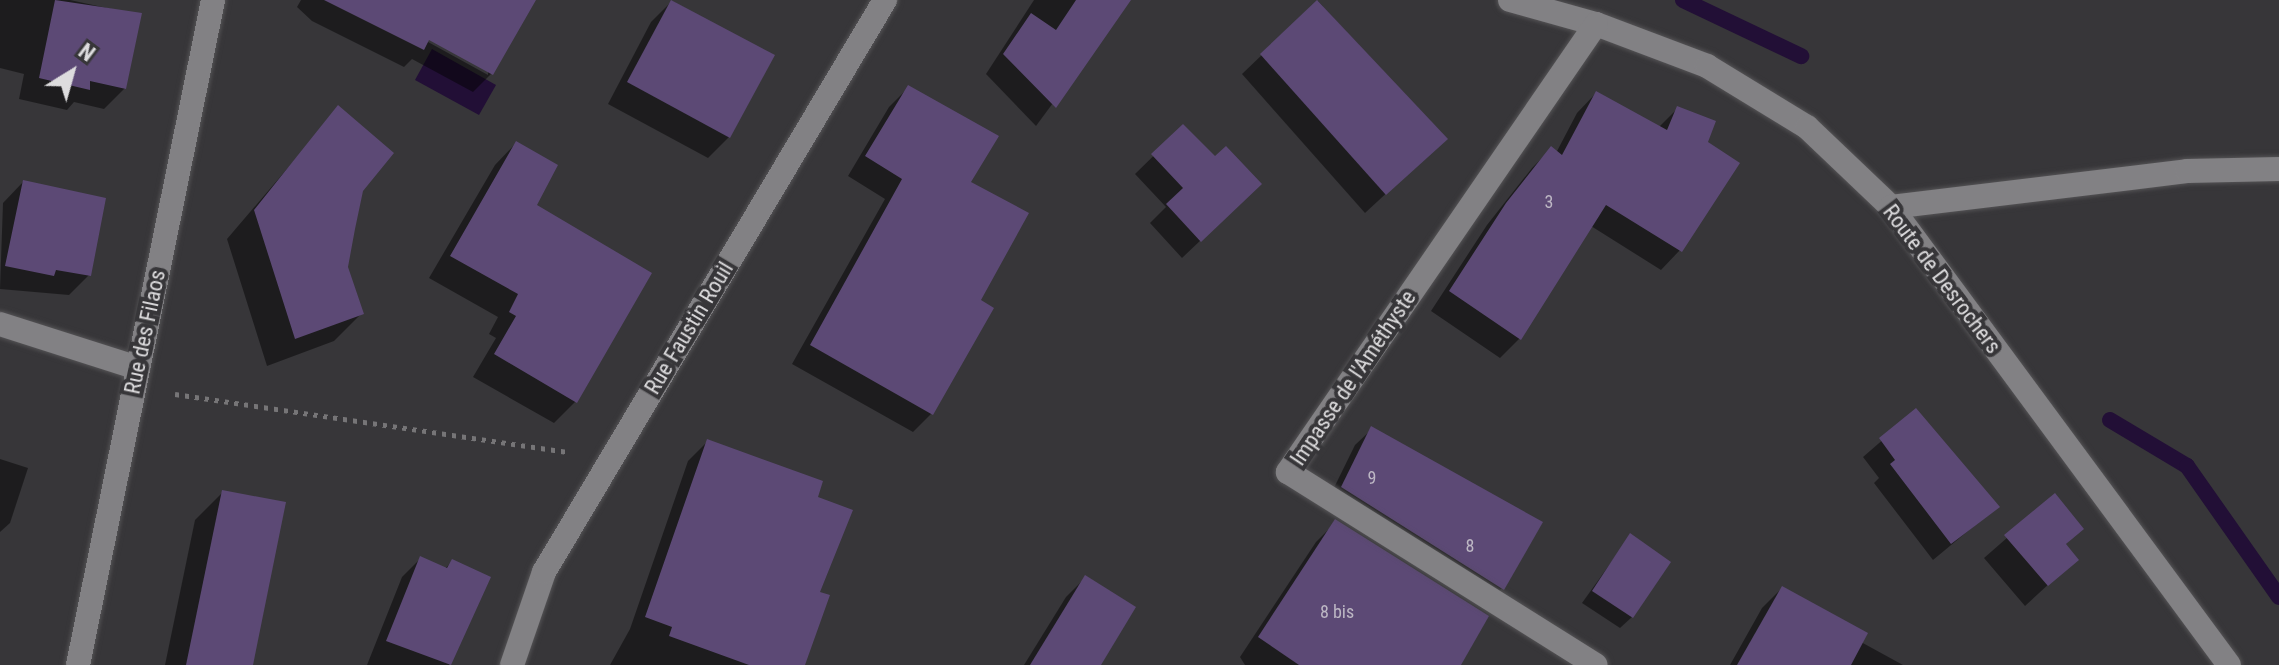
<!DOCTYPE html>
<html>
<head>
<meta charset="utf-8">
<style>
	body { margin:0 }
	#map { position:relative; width:2279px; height:665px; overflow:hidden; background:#373639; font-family:"Roboto Condensed",sans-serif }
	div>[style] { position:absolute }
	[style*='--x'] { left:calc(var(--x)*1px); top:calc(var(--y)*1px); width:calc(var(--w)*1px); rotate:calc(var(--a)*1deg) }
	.water>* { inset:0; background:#220f36 }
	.shadow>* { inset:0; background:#0007 }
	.stream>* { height:16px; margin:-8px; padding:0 8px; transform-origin:8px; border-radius:8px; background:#220f36 }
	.building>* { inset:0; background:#5c4975 }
	.path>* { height:5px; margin-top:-2.5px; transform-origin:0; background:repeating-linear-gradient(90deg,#767577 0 4px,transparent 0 10px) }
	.roads { filter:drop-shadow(0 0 2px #545355) drop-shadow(0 0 2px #545355) }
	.minor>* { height:24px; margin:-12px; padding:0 12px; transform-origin:12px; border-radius:12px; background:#828184 }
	span { translate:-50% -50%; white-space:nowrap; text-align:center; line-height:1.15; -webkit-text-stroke:8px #373639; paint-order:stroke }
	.number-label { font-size:18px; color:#bdb7c4 }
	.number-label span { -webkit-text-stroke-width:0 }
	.street-label { font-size:22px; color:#dddcde }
	.north { position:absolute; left:32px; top:32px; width:80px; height:80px; -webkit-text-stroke:6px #373639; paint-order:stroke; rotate:37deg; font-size:22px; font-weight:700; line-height:32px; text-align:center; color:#dddcde }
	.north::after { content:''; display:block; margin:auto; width:28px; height:36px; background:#dddcde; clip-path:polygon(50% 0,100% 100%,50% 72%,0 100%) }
</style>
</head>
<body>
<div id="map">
	<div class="water">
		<div style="clip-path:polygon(432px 49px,496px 85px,479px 115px,415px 80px)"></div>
	</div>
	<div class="shadow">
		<div style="clip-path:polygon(0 0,70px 0,139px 15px,125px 88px,104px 109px,74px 102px,67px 110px,19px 99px,24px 74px,0 68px)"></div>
		<div style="clip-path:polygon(evenodd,301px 0,534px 0,491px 74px,473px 92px,412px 59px,404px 67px,312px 21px,297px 7px,301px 0,421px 34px,488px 71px,488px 75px,419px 37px,421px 34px)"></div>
		<div style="clip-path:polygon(1034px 0,1129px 0,1036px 126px,986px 74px)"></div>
		<div style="clip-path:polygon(672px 1px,772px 55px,729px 137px,708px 158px,608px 104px,651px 22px)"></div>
		<div style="clip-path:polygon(1318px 1px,1445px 139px,1365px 213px,1242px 74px)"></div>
		<div style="clip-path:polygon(908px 88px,968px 183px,979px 301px,932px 413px,913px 432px,792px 364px,885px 199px,848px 176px,889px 107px)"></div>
		<div style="clip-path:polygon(1596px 93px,1658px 128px,1678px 108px,1705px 143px,1680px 250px,1661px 270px,1591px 226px,1519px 339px,1500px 358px,1431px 311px,1487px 225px,1532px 168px,1551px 149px,1556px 153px,1577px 113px)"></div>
		<div style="clip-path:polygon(339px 108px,361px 190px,346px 268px,361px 314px,334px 341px,267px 366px,227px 239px)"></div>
		<div style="clip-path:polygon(1183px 127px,1242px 201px,1182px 258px,1150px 223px,1166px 207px,1135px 174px)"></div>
		<div style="clip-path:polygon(516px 143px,576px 401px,554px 423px,473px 377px,496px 338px,489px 334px,498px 317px,429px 278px,495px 165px)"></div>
		<div style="clip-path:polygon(23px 182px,89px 275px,69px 295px,0 289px,3px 203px)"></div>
		<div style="clip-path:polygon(1916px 411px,1997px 507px,1933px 560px,1874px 483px,1879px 478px,1863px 457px)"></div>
		<div style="clip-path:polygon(1372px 429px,1502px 588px,1486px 604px,1326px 504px,1355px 445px)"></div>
		<div style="clip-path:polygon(708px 441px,815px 498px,817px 593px,803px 665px,610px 665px,630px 629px,688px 461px)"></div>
		<div style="clip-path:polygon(0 459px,28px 468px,10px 523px,0 532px)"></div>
		<div style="clip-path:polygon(223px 492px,251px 665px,165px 665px,195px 520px)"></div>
		<div style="clip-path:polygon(2055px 496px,2081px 529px,2065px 545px,2076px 559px,2025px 606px,1984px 558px)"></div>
		<div style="clip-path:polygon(1336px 522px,1459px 665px,1245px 665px,1240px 657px,1316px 542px)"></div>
		<div style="clip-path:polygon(1630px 536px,1632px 617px,1620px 628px,1582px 603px)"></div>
		<div style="clip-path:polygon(420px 559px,445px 569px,452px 561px,489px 578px,449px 665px,367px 665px,402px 577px)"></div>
		<div style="clip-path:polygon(1086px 577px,1098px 665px,1024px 665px,1066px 597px)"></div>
		<div style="clip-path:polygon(1782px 588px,1861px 642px,1903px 665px,1730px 665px,1762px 608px)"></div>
	</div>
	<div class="stream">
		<div style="--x:1683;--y:0;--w:131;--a:25.4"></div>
		<div style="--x:2110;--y:420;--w:90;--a:30.9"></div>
		<div style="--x:2187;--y:466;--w:160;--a:54.9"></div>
	</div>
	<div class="building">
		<div style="clip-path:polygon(55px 0,142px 13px,126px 89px,90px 81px,90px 90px,39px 78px)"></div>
		<div style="clip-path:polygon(324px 0,536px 0,493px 75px,429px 40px,424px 50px)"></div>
		<div style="clip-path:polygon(671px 0,775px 55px,730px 138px,627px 82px)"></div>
		<div style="clip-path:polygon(1076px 0,1131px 0,1056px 108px,1003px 54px,1031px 13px,1056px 30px)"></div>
		<div style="clip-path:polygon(1317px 0,1448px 139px,1386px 195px,1260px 54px)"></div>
		<div style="clip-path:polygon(908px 85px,999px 136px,971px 182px,1029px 213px,981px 300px,994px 308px,933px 415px,810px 345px,902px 179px,865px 156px)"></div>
		<div style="clip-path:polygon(1596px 91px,1667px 130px,1677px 106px,1716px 121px,1708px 142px,1740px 163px,1682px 252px,1606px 205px,1521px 340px,1449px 291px,1506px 203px,1551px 146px,1562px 155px)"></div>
		<div style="clip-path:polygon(338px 105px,394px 153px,363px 191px,355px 229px,348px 267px,364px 314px,295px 339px,254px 210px)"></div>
		<div style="clip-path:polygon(1183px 124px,1215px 156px,1226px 146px,1262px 184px,1201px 242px,1166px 204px,1183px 188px,1151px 154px)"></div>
		<div style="clip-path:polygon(516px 141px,558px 165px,537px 205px,652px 273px,577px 403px,494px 354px,516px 316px,509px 312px,518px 294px,450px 256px)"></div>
		<div style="clip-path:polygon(23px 180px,106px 198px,91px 276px,56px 270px,54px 276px,5px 266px)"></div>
		<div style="clip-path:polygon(1916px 408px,2000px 507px,1951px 544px,1890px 464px,1895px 460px,1879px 438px)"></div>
		<div style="clip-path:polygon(1371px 426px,1543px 522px,1504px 590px,1341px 487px)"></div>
		<div style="clip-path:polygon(707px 439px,823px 481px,818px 497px,853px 510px,820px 592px,830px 595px,805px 665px,749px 665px,669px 636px,672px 627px,645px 617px)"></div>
		<div style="clip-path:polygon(222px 490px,286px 502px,253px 665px,186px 665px)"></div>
		<div style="clip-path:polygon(2055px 493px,2084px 529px,2066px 544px,2079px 560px,2048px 586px,2004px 535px)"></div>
		<div style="clip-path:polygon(1335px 519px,1489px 616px,1461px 665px,1299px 665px,1258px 637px)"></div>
		<div style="clip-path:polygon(1630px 533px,1671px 562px,1633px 618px,1592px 591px)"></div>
		<div style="clip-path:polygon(420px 556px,447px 568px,452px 559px,491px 577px,451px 665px,386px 641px)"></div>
		<div style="clip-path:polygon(1085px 575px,1136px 607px,1101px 665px,1030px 665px)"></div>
		<div style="clip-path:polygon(1782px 586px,1868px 633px,1851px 665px,1737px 665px)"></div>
	</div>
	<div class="path">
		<div style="--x:175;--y:394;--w:397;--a:8.4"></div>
	</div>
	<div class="roads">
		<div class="minor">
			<div style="--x:1510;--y:0;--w:89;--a:15.6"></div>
			<div style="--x:1596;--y:24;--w:119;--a:20.7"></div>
			<div style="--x:1707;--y:66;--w:117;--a:31.4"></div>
			<div style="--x:1807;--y:127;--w:116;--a:43.6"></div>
			<div style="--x:1891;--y:207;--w:569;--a:53.57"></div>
			<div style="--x:1596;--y:24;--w:544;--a:124.51"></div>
			<div style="--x:1288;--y:472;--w:363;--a:32.1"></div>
			<div style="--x:1891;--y:207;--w:298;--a:-6.9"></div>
			<div style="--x:2187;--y:171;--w:92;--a:-1.2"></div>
			<div style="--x:0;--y:324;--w:145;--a:17.7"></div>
			<div style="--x:78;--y:665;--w:679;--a:-78.52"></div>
			<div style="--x:512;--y:665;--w:98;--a:-71"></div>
			<div style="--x:544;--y:572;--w:666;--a:-59.2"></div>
		</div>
	</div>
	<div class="number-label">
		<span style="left:1549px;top:202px">3</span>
		<span style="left:1372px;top:478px">9</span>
		<span style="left:1470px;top:546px">8</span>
		<span style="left:1337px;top:612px">8 bis</span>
	</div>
	<div class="street-label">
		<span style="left:1942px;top:279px;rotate:53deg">Route de Desrochers</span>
		<span style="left:689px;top:328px;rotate:-59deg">Rue Faustin Rouil</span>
		<span style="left:145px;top:332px;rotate:-78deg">Rue des Filaos</span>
		<span style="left:1353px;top:378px;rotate:-56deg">Impasse de l'Améthyste</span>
	</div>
	<div class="north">N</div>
</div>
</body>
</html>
